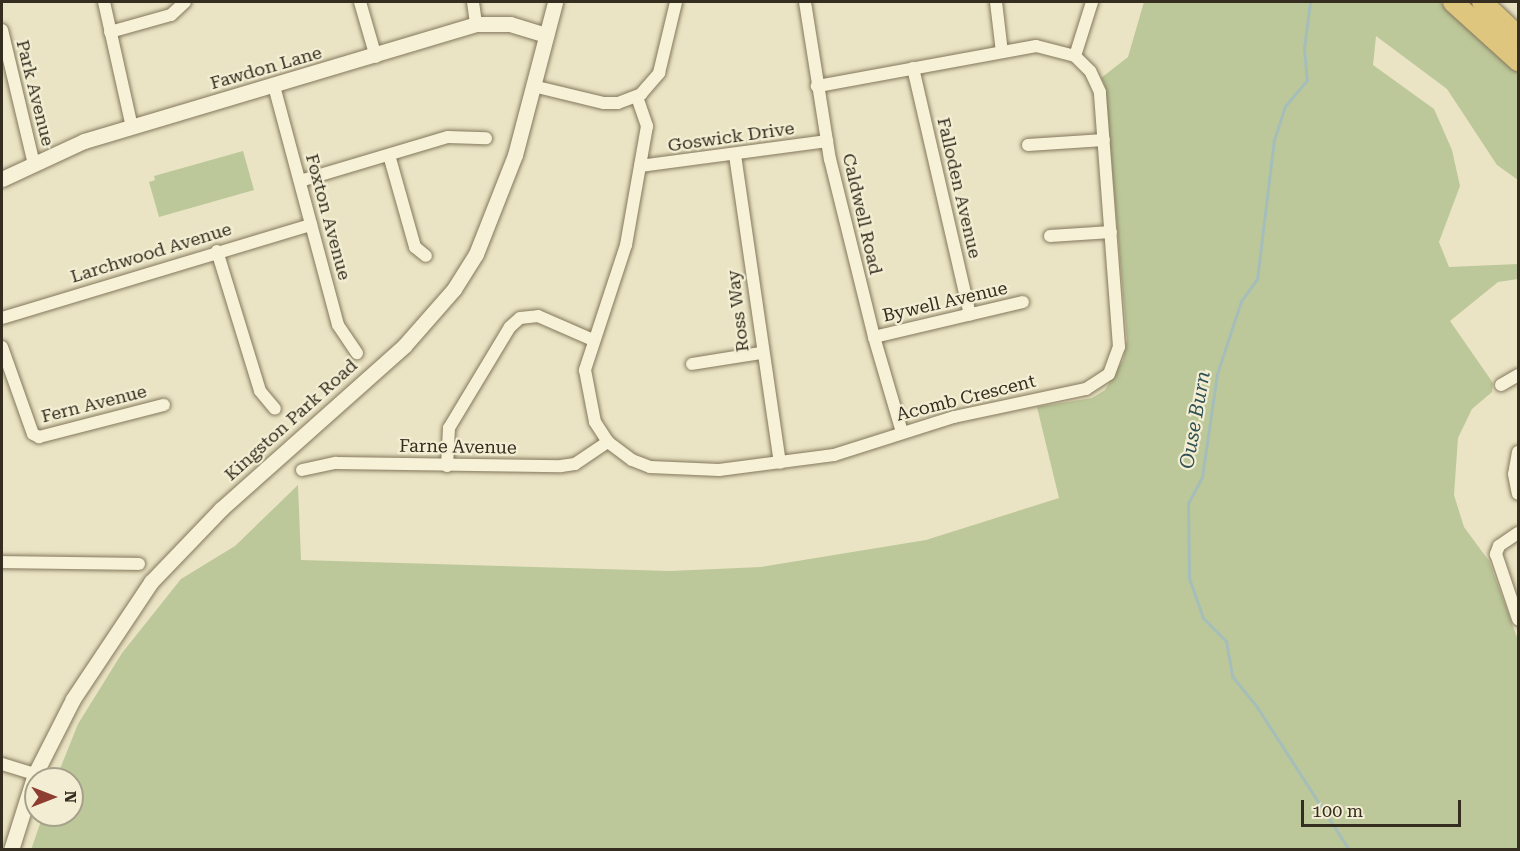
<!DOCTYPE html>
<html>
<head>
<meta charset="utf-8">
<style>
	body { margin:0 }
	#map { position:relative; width:1520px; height:851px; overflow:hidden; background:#eae4c4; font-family:"Roboto Serif",serif }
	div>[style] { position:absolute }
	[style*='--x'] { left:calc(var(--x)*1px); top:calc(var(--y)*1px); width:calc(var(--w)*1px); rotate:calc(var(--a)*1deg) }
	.green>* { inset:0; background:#bcc899 }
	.stream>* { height:3px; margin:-1.5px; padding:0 1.5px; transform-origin:1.5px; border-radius:1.5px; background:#a6beba }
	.roads { filter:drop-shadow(0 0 2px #84775c) drop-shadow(0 0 2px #84775c) }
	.minor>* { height:12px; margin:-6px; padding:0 6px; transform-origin:6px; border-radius:6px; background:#f6f1d7 }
	.tertiary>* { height:15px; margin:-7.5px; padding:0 7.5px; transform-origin:7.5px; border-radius:7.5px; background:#f6f1d7 }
	.trunk>* { height:20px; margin:-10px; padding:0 10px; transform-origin:10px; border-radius:10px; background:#dfc67e }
	span { translate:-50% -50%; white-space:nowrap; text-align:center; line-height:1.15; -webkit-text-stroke:4.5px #f3eed3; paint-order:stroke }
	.street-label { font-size:18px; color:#352d1f }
	.water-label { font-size:20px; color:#2f5154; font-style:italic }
	.frame { position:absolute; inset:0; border:3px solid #352d1f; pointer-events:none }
	.north { position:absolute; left:24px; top:767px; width:60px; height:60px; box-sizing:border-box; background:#f3eed3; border:2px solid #a7a18b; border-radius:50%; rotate:90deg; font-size:16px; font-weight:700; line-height:24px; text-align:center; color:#352d1f }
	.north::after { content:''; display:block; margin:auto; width:21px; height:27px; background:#8e3d31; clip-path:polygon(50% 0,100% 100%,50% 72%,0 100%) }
	.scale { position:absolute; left:1301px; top:800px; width:160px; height:27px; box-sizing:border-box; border:3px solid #352d1f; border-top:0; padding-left:8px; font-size:18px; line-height:21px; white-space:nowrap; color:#352d1f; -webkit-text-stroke:4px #f3eed3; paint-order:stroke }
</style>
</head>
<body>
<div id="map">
	<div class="green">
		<div style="clip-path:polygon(1144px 2px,1440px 2px,1518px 73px,1518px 180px,1497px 165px,1447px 89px,1376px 36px,1373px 65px,1434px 109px,1452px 150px,1460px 186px,1439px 242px,1449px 267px,1518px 264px,1518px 279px,1498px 282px,1450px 321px,1493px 383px,1492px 392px,1472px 409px,1458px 438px,1454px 495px,1464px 527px,1489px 561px,1518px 640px,1518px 849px,31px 850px,43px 815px,72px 815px,72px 779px,56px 779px,78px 724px,122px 653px,181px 579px,235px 546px,298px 485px,301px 560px,670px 571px,761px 567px,926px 540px,1059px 498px,1037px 407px,1092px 398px,1105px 390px,1123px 360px,1127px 340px,1105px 86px,1101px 78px,1128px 57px)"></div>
		<div style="clip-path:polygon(243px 151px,254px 190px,159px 217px,149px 182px,155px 180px,154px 176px)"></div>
	</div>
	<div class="stream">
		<div style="--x:1310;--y:2;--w:46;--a:97.4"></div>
		<div style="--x:1304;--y:48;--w:32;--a:85"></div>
		<div style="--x:1307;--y:80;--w:34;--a:130"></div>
		<div style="--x:1285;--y:106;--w:35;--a:108"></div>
		<div style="--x:1274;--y:139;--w:141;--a:96.9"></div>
		<div style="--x:1257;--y:279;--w:27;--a:126"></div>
		<div style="--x:1241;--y:301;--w:77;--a:108.2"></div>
		<div style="--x:1217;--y:374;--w:104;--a:98.3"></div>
		<div style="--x:1202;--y:477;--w:30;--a:118"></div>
		<div style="--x:1188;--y:503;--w:75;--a:89.2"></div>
		<div style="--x:1189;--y:578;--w:42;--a:70.7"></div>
		<div style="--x:1203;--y:618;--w:33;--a:45"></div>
		<div style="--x:1226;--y:641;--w:36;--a:80"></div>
		<div style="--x:1232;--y:676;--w:40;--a:51"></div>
		<div style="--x:1257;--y:707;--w:170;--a:57.2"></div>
	</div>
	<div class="roads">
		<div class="minor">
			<div style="--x:104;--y:2;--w:128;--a:77.4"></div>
			<div style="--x:360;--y:2;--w:57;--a:73.8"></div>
			<div style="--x:473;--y:2;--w:22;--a:82"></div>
			<div style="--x:805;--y:2;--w:159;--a:81"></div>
			<div style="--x:830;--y:159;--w:183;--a:76.1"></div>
			<div style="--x:874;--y:337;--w:99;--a:73.6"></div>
			<div style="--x:996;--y:2;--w:50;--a:83.2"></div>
			<div style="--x:2;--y:30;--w:138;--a:76.6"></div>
			<div style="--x:110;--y:32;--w:63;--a:-15.6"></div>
			<div style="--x:171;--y:15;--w:19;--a:-43"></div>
			<div style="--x:1075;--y:56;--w:57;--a:-72.5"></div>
			<div style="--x:913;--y:68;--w:253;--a:77"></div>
			<div style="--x:274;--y:86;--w:247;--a:75"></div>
			<div style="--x:338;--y:325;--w:34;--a:56"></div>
			<div style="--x:533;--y:86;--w:73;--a:13.5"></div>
			<div style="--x:604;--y:103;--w:14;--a:0"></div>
			<div style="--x:618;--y:103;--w:25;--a:-21"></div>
			<div style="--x:641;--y:94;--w:28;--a:-49"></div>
			<div style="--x:659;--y:73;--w:73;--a:-76.5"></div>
			<div style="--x:637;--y:97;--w:31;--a:71"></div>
			<div style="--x:647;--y:126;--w:121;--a:100"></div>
			<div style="--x:626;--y:245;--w:132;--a:108.2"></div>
			<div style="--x:585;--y:370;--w:53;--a:79.1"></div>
			<div style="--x:595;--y:422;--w:24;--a:57"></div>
			<div style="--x:608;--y:442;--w:30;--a:37"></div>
			<div style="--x:632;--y:460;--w:19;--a:21"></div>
			<div style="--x:650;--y:467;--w:69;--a:2.5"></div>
			<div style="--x:719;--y:470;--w:116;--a:-7.4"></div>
			<div style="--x:834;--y:455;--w:126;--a:-17.6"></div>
			<div style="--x:954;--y:417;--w:135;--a:-12"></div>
			<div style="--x:1086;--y:389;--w:27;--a:-33"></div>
			<div style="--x:1109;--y:374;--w:29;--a:-70"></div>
			<div style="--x:1119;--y:347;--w:256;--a:-94.3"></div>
			<div style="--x:1100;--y:92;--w:23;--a:-115"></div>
			<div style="--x:1090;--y:71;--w:21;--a:-135"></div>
			<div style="--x:1075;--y:56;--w:40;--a:-165.6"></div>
			<div style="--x:1036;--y:46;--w:223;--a:169.6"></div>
			<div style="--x:1028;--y:145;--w:76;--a:-3.8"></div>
			<div style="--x:389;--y:155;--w:96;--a:74.2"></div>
			<div style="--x:415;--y:247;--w:14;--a:39"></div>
			<div style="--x:735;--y:155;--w:311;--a:81.7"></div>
			<div style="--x:640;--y:166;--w:189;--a:-7.6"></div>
			<div style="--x:300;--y:181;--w:154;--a:-16.6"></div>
			<div style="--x:448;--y:137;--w:38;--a:2"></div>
			<div style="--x:1050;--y:236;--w:61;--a:-3.8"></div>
			<div style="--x:217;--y:251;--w:146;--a:72.9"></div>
			<div style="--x:260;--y:391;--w:23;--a:50"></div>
			<div style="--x:2;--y:318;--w:323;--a:-16.8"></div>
			<div style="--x:874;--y:337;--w:153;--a:-13.2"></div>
			<div style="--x:2;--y:347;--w:92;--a:70.4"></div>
			<div style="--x:33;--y:434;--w:7;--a:27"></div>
			<div style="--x:39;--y:437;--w:129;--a:-14.4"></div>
			<div style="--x:692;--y:364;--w:70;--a:-9.1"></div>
			<div style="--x:1501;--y:385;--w:20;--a:-30"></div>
			<div style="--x:1518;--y:452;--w:22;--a:100"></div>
			<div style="--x:1514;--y:474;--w:20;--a:79"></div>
			<div style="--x:447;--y:466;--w:38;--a:-87"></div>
			<div style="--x:449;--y:428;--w:118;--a:-58.9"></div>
			<div style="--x:510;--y:327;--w:13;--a:-42"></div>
			<div style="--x:520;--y:318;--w:18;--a:-6"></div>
			<div style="--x:538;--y:316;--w:60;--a:23.6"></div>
			<div style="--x:302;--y:470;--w:35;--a:-12"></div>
			<div style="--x:336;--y:463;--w:225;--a:0.8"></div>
			<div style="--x:561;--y:466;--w:14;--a:-8"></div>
			<div style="--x:575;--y:464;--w:40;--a:-34"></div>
			<div style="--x:1518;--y:533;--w:23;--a:146"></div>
			<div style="--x:1499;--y:546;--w:9;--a:111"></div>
			<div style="--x:1496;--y:554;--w:69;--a:71.3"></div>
			<div style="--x:2;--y:562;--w:137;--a:0.8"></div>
			<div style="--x:2;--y:764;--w:34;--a:17"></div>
		</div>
		<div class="tertiary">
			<div style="--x:2;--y:179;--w:90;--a:-24.9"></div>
			<div style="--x:84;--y:141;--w:409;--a:-16.6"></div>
			<div style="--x:476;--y:24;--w:34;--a:0"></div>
			<div style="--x:510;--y:24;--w:38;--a:17"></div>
			<div style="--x:11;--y:850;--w:80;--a:-72.5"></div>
			<div style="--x:35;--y:774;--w:84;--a:-63.1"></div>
			<div style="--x:73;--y:699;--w:141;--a:-56.3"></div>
			<div style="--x:151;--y:582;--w:101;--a:-46.2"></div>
			<div style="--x:221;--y:509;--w:245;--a:-41.7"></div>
			<div style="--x:404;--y:346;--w:76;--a:-48.7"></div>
			<div style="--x:454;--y:289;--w:41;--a:-57.8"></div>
			<div style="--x:476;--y:254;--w:106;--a:-68.5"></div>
			<div style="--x:515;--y:155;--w:158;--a:-75.3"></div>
		</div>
		<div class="trunk">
			<div style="--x:1453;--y:2;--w:88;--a:42.2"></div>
			<div style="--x:1482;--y:2;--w:50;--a:43.4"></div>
		</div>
	</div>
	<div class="street-label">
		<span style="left:266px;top:68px;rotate:-16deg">Fawdon Lane</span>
		<span style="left:35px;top:93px;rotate:76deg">Park Avenue</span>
		<span style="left:731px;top:137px;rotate:-8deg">Goswick Drive</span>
		<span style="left:959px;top:188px;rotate:77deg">Falloden Avenue</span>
		<span style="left:862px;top:214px;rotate:77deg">Caldwell Road</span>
		<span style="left:328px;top:217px;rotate:75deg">Foxton Avenue</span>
		<span style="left:151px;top:253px;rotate:-17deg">Larchwood Avenue</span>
		<span style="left:945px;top:302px;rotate:-13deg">Bywell Avenue</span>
		<span style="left:738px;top:311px;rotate:-97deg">Ross Way</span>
		<span style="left:966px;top:398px;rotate:-14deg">Acomb Crescent</span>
		<span style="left:94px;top:404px;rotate:-14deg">Fern Avenue</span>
		<span style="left:291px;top:420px;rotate:-42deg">Kingston Park Road</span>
		<span style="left:458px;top:447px;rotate:1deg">Farne Avenue</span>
	</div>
	<div class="water-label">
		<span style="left:1195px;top:420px;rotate:-80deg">Ouse Burn</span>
	</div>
	<div class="frame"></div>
	<div class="north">N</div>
	<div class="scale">100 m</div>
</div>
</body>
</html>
